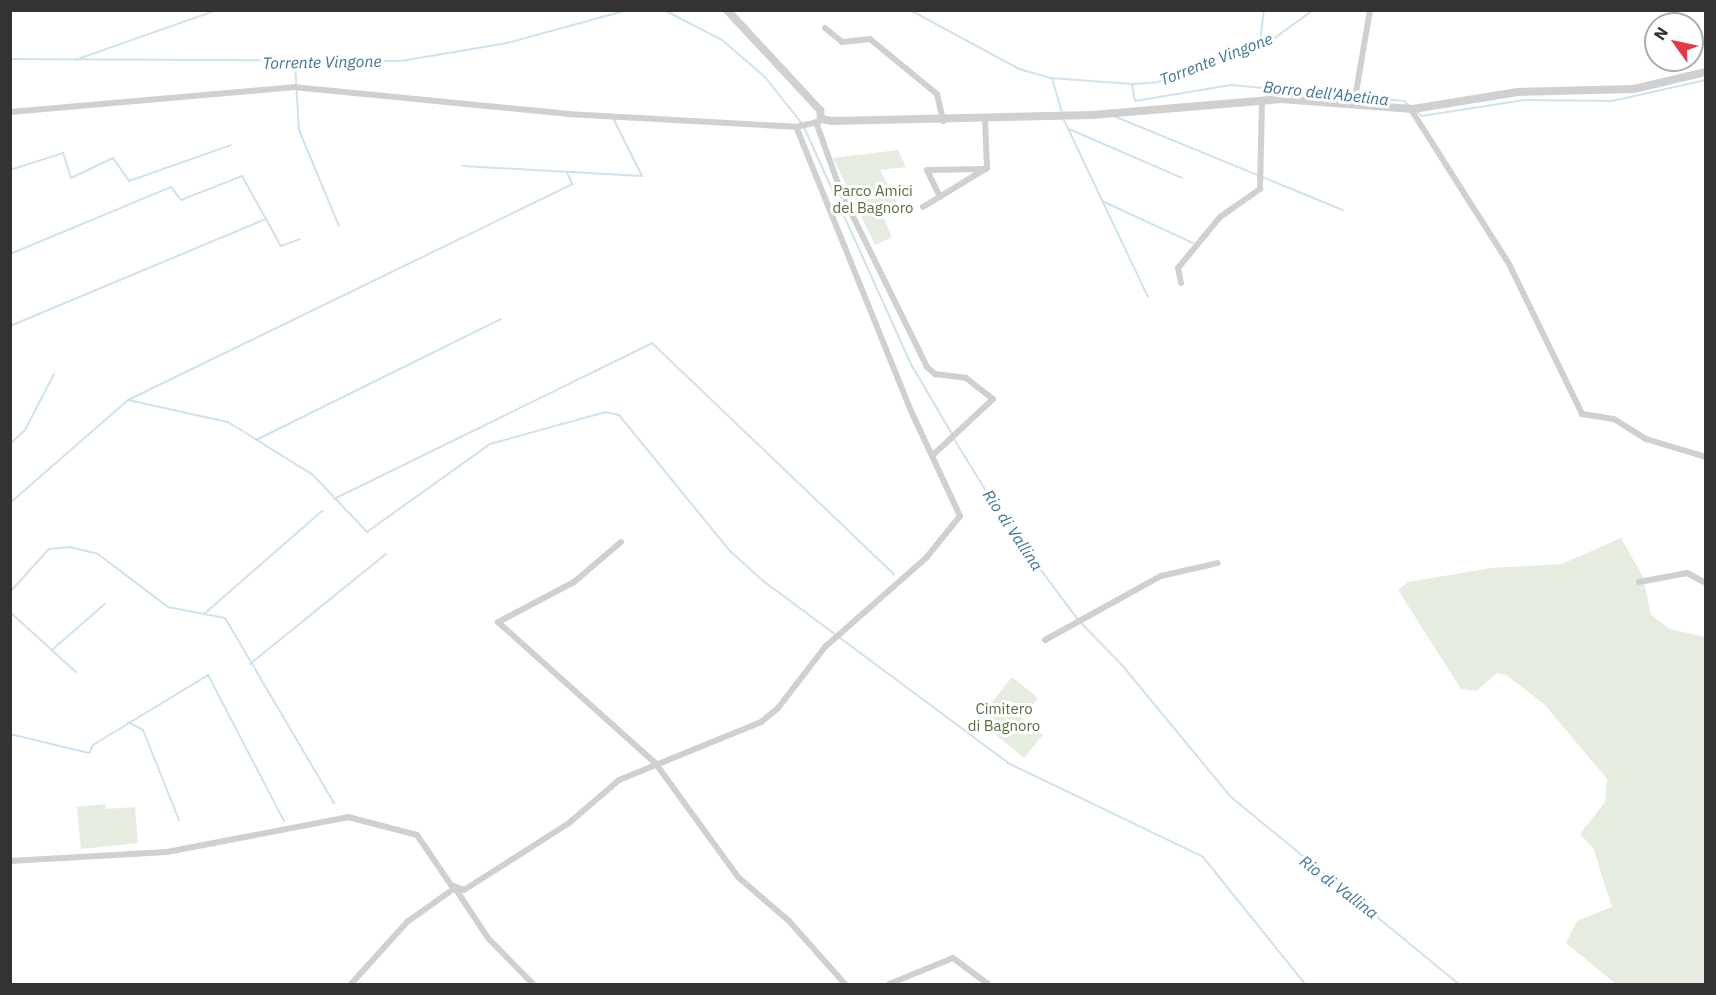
<!DOCTYPE html>
<html>
<head>
<meta charset="utf-8">
<style>
	body { margin:0 }
	#map { position:relative; width:1716px; height:995px; overflow:hidden; background:#fff; font-family:"IBM Plex Sans",sans-serif }
	div>[style] { position:absolute }
	[style*='--x'] { left:calc(var(--x)*1px); top:calc(var(--y)*1px); width:calc(var(--w)*1px); rotate:calc(var(--a)*1deg) }
	.green>* { inset:0; background:#e6ecdf }
	.stream>* { height:2px; margin:-1px; padding:0 1px; transform-origin:1px; border-radius:1px; background:#cfe2ee }
	.minor>* { height:6px; margin:-3px; padding:0 3px; transform-origin:3px; border-radius:3px; background:#d0d0d0 }
	.tertiary>* { height:8px; margin:-4px; padding:0 4px; transform-origin:4px; border-radius:4px; background:#d0d0d0 }
	span { translate:-50% -50%; white-space:nowrap; text-align:center; line-height:1.15; -webkit-text-stroke:6px #fff; paint-order:stroke }
	.park-label { font-size:15px; color:#56703f }
	.water-label { font-size:16px; color:#3f7597; font-style:italic }
	.frame { position:absolute; inset:0; border:12px solid #333; pointer-events:none }
	.north { position:absolute; left:1644px; top:12px; width:60px; height:60px; box-sizing:border-box; background:#fff; border:2px solid #adadad; border-radius:50%; rotate:303deg; font-size:16px; font-weight:700; line-height:24px; text-align:center; color:#333 }
	.north::after { content:''; display:block; margin:auto; width:21px; height:27px; background:#e63946; clip-path:polygon(50% 0,100% 100%,50% 72%,0 100%) }
</style>
</head>
<body>
<div id="map">
	<div class="green">
		<div style="clip-path:polygon(898px 150px,906px 167px,880px 170px,901px 209px,883px 217px,892px 237px,875px 245px,833px 158px)"></div>
		<div style="clip-path:polygon(1621px 538px,1643px 577px,1651px 615px,1670px 629px,1705px 637px,1705px 984px,1616px 984px,1566px 943px,1577px 921px,1612px 907px,1593px 848px,1580px 834px,1605px 802px,1607px 779px,1544px 704px,1506px 675px,1497px 673px,1476px 691px,1461px 689px,1398px 590px,1408px 582px,1491px 568px,1562px 564px)"></div>
		<div style="clip-path:polygon(1012px 677px,1038px 698px,1022px 718px,1043px 735px,1024px 758px,978px 720px)"></div>
		<div style="clip-path:polygon(105px 804px,106px 809px,135px 807px,138px 843px,81px 849px,77px 807px)"></div>
	</div>
	<div class="stream">
		<div style="--x:365;--y:10;--w:24;--a:0"></div>
		<div style="--x:664;--y:10;--w:65;--a:27.3"></div>
		<div style="--x:722;--y:40;--w:57;--a:40.7"></div>
		<div style="--x:765;--y:77;--w:61;--a:51.6"></div>
		<div style="--x:803;--y:125;--w:265;--a:65.7"></div>
		<div style="--x:912;--y:366;--w:79;--a:59.5"></div>
		<div style="--x:910;--y:10;--w:124;--a:28.4"></div>
		<div style="--x:1019;--y:69;--w:32;--a:16"></div>
		<div style="--x:1050;--y:78;--w:82;--a:4.2"></div>
		<div style="--x:1132;--y:84;--w:26;--a:-4"></div>
		<div style="--x:1158;--y:82;--w:126;--a:-20.9"></div>
		<div style="--x:1276;--y:37;--w:46;--a:-36.1"></div>
		<div style="--x:1260;--y:42;--w:32;--a:-83"></div>
		<div style="--x:10;--y:59;--w:391;--a:0.3"></div>
		<div style="--x:401;--y:61;--w:108;--a:-9.6"></div>
		<div style="--x:507;--y:43;--w:125;--a:-15.3"></div>
		<div style="--x:75;--y:60;--w:151;--a:-19.4"></div>
		<div style="--x:295;--y:64;--w:66;--a:86.5"></div>
		<div style="--x:299;--y:130;--w:104;--a:67.4"></div>
		<div style="--x:1052;--y:78;--w:35;--a:74"></div>
		<div style="--x:1132;--y:84;--w:17;--a:80"></div>
		<div style="--x:1135;--y:101;--w:97;--a:-9.5"></div>
		<div style="--x:1231;--y:85;--w:174;--a:5.3"></div>
		<div style="--x:1404;--y:101;--w:8;--a:40"></div>
		<div style="--x:1417;--y:112;--w:6;--a:39"></div>
		<div style="--x:1422;--y:116;--w:103;--a:-8.9"></div>
		<div style="--x:1524;--y:100;--w:88;--a:0.7"></div>
		<div style="--x:1612;--y:101;--w:96;--a:-12.6"></div>
		<div style="--x:1116;--y:117;--w:245;--a:22.3"></div>
		<div style="--x:1063;--y:118;--w:198;--a:64.6"></div>
		<div style="--x:1069;--y:129;--w:123;--a:23.4"></div>
		<div style="--x:463;--y:166;--w:179;--a:3.2"></div>
		<div style="--x:642;--y:176;--w:63;--a:-116.6"></div>
		<div style="--x:10;--y:170;--w:56;--a:-17.8"></div>
		<div style="--x:63;--y:153;--w:26;--a:72"></div>
		<div style="--x:71;--y:178;--w:47;--a:-25.5"></div>
		<div style="--x:113;--y:158;--w:28;--a:55"></div>
		<div style="--x:129;--y:181;--w:108;--a:-19.4"></div>
		<div style="--x:1102;--y:201;--w:100;--a:24.8"></div>
		<div style="--x:10;--y:254;--w:174;--a:-22.6"></div>
		<div style="--x:171;--y:187;--w:16;--a:52"></div>
		<div style="--x:181;--y:200;--w:66;--a:-21.5"></div>
		<div style="--x:242;--y:176;--w:80;--a:60.9"></div>
		<div style="--x:281;--y:246;--w:20;--a:-20"></div>
		<div style="--x:10;--y:326;--w:277;--a:-22.7"></div>
		<div style="--x:128;--y:400;--w:102;--a:12.4"></div>
		<div style="--x:228;--y:422;--w:100;--a:31.9"></div>
		<div style="--x:313;--y:475;--w:79;--a:46.5"></div>
		<div style="--x:367;--y:532;--w:151;--a:-35.6"></div>
		<div style="--x:490;--y:444;--w:119;--a:-15.5"></div>
		<div style="--x:605;--y:412;--w:14;--a:12"></div>
		<div style="--x:619;--y:415;--w:176;--a:50.8"></div>
		<div style="--x:730;--y:551;--w:43;--a:42.2"></div>
		<div style="--x:762;--y:580;--w:307;--a:36.6"></div>
		<div style="--x:1008;--y:763;--w:216;--a:25.7"></div>
		<div style="--x:1203;--y:857;--w:163;--a:51.2"></div>
		<div style="--x:954;--y:439;--w:97;--a:58.4"></div>
		<div style="--x:1005;--y:522;--w:124;--a:53.2"></div>
		<div style="--x:1079;--y:621;--w:62;--a:45.7"></div>
		<div style="--x:1122;--y:665;--w:171;--a:50.5"></div>
		<div style="--x:1231;--y:797;--w:295;--a:39.4"></div>
		<div style="--x:256;--y:440;--w:273;--a:-26.3"></div>
		<div style="--x:10;--y:444;--w:21;--a:-43"></div>
		<div style="--x:25;--y:430;--w:63;--a:-62.6"></div>
		<div style="--x:334;--y:499;--w:354;--a:-26.1"></div>
		<div style="--x:652;--y:343;--w:335;--a:43.7"></div>
		<div style="--x:10;--y:503;--w:157;--a:-41.1"></div>
		<div style="--x:128;--y:400;--w:494;--a:-25.9"></div>
		<div style="--x:572;--y:184;--w:13;--a:-113"></div>
		<div style="--x:10;--y:592;--w:58;--a:-47.8"></div>
		<div style="--x:49;--y:549;--w:21;--a:-5"></div>
		<div style="--x:70;--y:547;--w:29;--a:14"></div>
		<div style="--x:98;--y:554;--w:88;--a:37.1"></div>
		<div style="--x:168;--y:607;--w:58;--a:10.9"></div>
		<div style="--x:225;--y:618;--w:215;--a:59.5"></div>
		<div style="--x:10;--y:612;--w:89;--a:42.3"></div>
		<div style="--x:204;--y:614;--w:157;--a:-41.1"></div>
		<div style="--x:52;--y:650;--w:70;--a:-41"></div>
		<div style="--x:250;--y:664;--w:175;--a:-39"></div>
		<div style="--x:128;--y:722;--w:17;--a:28"></div>
		<div style="--x:143;--y:730;--w:97;--a:68.2"></div>
		<div style="--x:10;--y:734;--w:81;--a:13.5"></div>
		<div style="--x:89;--y:753;--w:9;--a:-63"></div>
		<div style="--x:93;--y:745;--w:135;--a:-31.3"></div>
		<div style="--x:208;--y:675;--w:165;--a:62.5"></div>
	</div>
	<div class="minor">
		<div style="--x:825;--y:28;--w:22;--a:39"></div>
		<div style="--x:842;--y:42;--w:28;--a:-6"></div>
		<div style="--x:870;--y:39;--w:87;--a:39.4"></div>
		<div style="--x:937;--y:94;--w:28;--a:77"></div>
		<div style="--x:1354;--y:104;--w:95;--a:-80.3"></div>
		<div style="--x:1410;--y:108;--w:185;--a:57.6"></div>
		<div style="--x:1509;--y:264;--w:167;--a:64"></div>
		<div style="--x:1582;--y:414;--w:32;--a:9"></div>
		<div style="--x:1614;--y:419;--w:38;--a:32"></div>
		<div style="--x:1646;--y:439;--w:63;--a:16.7"></div>
		<div style="--x:10;--y:112;--w:284;--a:-5"></div>
		<div style="--x:293;--y:87;--w:275;--a:5.6"></div>
		<div style="--x:567;--y:114;--w:229;--a:3.2"></div>
		<div style="--x:816;--y:122;--w:74;--a:70.3"></div>
		<div style="--x:841;--y:192;--w:195;--a:63.8"></div>
		<div style="--x:927;--y:367;--w:11;--a:41"></div>
		<div style="--x:935;--y:374;--w:31;--a:7"></div>
		<div style="--x:966;--y:378;--w:34;--a:38"></div>
		<div style="--x:993;--y:399;--w:81;--a:137"></div>
		<div style="--x:796;--y:127;--w:23;--a:-13"></div>
		<div style="--x:940;--y:197;--w:30;--a:-116"></div>
		<div style="--x:927;--y:170;--w:59;--a:-1"></div>
		<div style="--x:923;--y:207;--w:75;--a:-31.4"></div>
		<div style="--x:987;--y:168;--w:49;--a:-92.3"></div>
		<div style="--x:1181;--y:283;--w:15;--a:-101"></div>
		<div style="--x:1178;--y:268;--w:66;--a:-50.5"></div>
		<div style="--x:1220;--y:217;--w:49;--a:-35"></div>
		<div style="--x:1260;--y:189;--w:88;--a:-88.7"></div>
		<div style="--x:621;--y:542;--w:62;--a:139.6"></div>
		<div style="--x:574;--y:582;--w:86;--a:152.2"></div>
		<div style="--x:498;--y:622;--w:212;--a:41.9"></div>
		<div style="--x:656;--y:764;--w:140;--a:54"></div>
		<div style="--x:738;--y:877;--w:67;--a:40.8"></div>
		<div style="--x:789;--y:921;--w:84;--a:48.4"></div>
		<div style="--x:1639;--y:582;--w:49;--a:-10.6"></div>
		<div style="--x:1687;--y:573;--w:21;--a:28"></div>
		<div style="--x:1045;--y:640;--w:132;--a:-28.9"></div>
		<div style="--x:1161;--y:576;--w:58;--a:-12.8"></div>
		<div style="--x:10;--y:861;--w:157;--a:-3.3"></div>
		<div style="--x:167;--y:852;--w:184;--a:-10.9"></div>
		<div style="--x:348;--y:817;--w:71;--a:14.6"></div>
		<div style="--x:417;--y:835;--w:60;--a:55.8"></div>
		<div style="--x:451;--y:885;--w:14;--a:21"></div>
		<div style="--x:464;--y:890;--w:125;--a:-32.5"></div>
		<div style="--x:569;--y:823;--w:66;--a:-40.7"></div>
		<div style="--x:619;--y:780;--w:153;--a:-22.2"></div>
		<div style="--x:761;--y:722;--w:22;--a:-39"></div>
		<div style="--x:778;--y:708;--w:77;--a:-52.4"></div>
		<div style="--x:825;--y:647;--w:135;--a:-41.4"></div>
		<div style="--x:926;--y:558;--w:54;--a:-51"></div>
		<div style="--x:960;--y:516;--w:116;--a:-115"></div>
		<div style="--x:911;--y:411;--w:306;--a:-112"></div>
		<div style="--x:455;--y:888;--w:60;--a:56.6"></div>
		<div style="--x:488;--y:938;--w:64;--a:45.6"></div>
		<div style="--x:351;--y:984;--w:84;--a:-47.9"></div>
		<div style="--x:407;--y:922;--w:59;--a:-35.3"></div>
		<div style="--x:889;--y:984;--w:69;--a:-22.1"></div>
		<div style="--x:953;--y:958;--w:44;--a:36.6"></div>
	</div>
	<div class="tertiary">
		<div style="--x:727;--y:10;--w:137;--a:47.1"></div>
		<div style="--x:820;--y:110;--w:9;--a:84"></div>
		<div style="--x:821;--y:119;--w:11;--a:10"></div>
		<div style="--x:832;--y:121;--w:260;--a:-1.3"></div>
		<div style="--x:1092;--y:115;--w:190;--a:-4.8"></div>
		<div style="--x:1281;--y:99;--w:132;--a:4.3"></div>
		<div style="--x:1413;--y:109;--w:106;--a:-9.2"></div>
		<div style="--x:1518;--y:92;--w:116;--a:-1.5"></div>
		<div style="--x:1634;--y:89;--w:74;--a:-13.3"></div>
	</div>
	<div class="park-label">
		<span style="left:873px;top:199px">Parco Amici<br>del Bagnoro</span>
		<span style="left:1004px;top:717px">Cimitero<br>di Bagnoro</span>
	</div>
	<div class="water-label">
		<span style="left:1216px;top:59px;rotate:-21deg">Torrente Vingone</span>
		<span style="left:322px;top:62px;rotate:-1deg">Torrente Vingone</span>
		<span style="left:1326px;top:93px;rotate:6deg">Borro dell'Abetina</span>
		<span style="left:1013px;top:530px;rotate:56deg">Rio di Vallina</span>
		<span style="left:1339px;top:887px;rotate:37deg">Rio di Vallina</span>
	</div>
	<div class="frame"></div>
	<div class="north">N</div>
</div>
</body>
</html>
